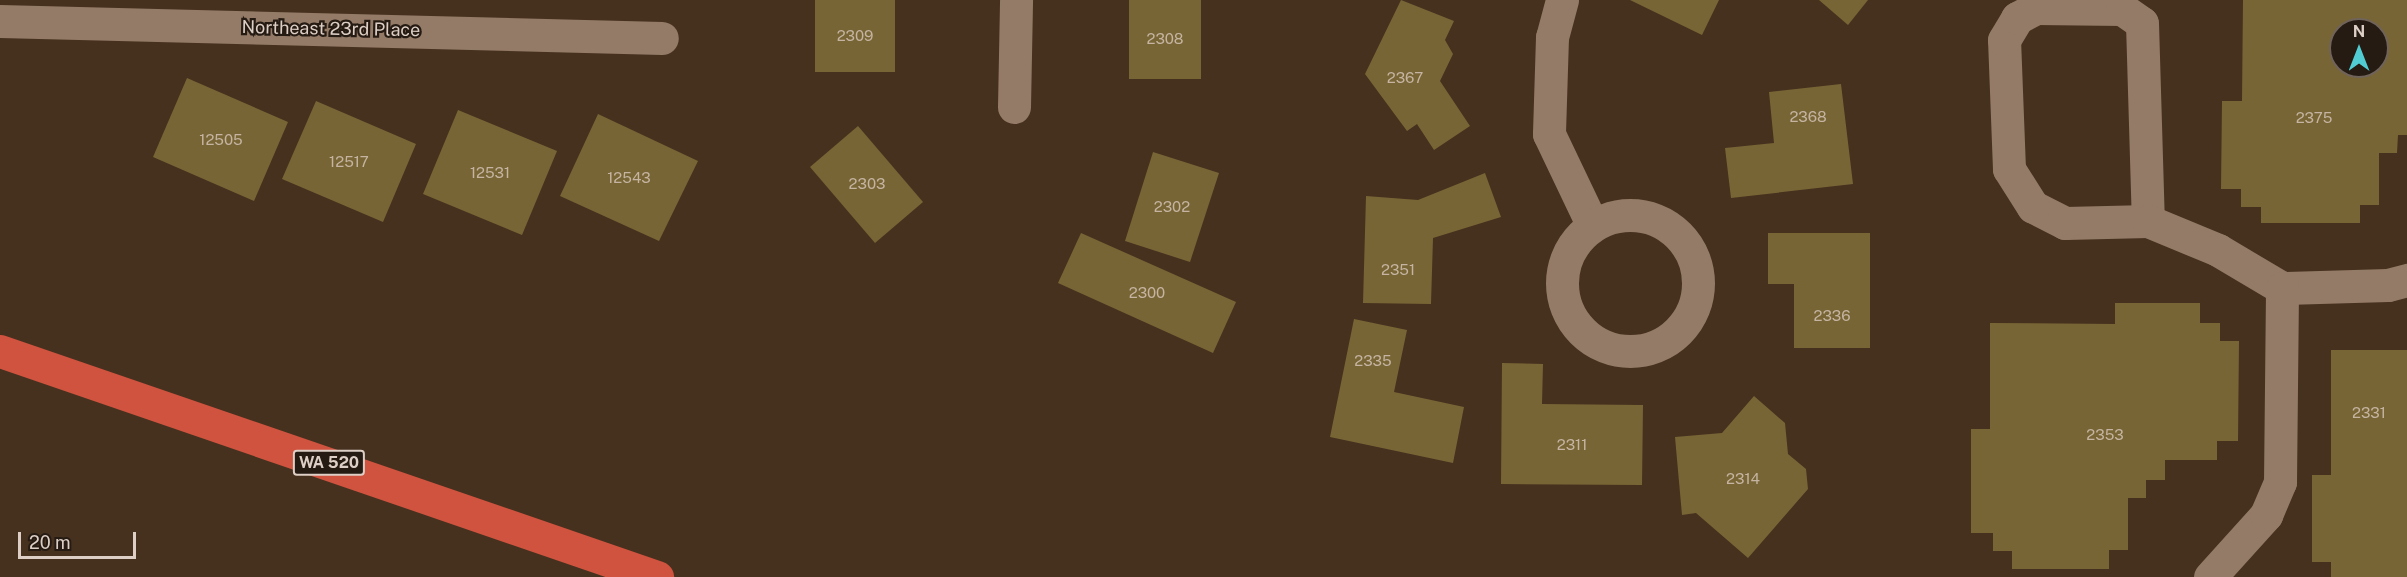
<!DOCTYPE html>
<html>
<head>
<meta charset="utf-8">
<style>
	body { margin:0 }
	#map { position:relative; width:2407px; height:577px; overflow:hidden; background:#46311f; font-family:"Public Sans",sans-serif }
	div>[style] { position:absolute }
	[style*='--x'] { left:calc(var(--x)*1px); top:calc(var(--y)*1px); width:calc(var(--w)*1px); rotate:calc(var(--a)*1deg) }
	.building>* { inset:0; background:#786535 }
	.minor>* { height:33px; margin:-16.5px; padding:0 16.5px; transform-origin:16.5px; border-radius:16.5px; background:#947b67 }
	.minor>.ring { margin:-16.5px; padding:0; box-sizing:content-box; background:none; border:33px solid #947b67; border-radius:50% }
	.highway>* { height:33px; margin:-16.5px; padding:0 16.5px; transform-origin:16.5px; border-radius:16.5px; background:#cf533e }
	span { translate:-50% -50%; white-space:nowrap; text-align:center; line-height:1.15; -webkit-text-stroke:4.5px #251b13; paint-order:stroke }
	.number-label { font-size:15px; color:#c4b4a1 }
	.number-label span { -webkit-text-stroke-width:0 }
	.shield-label span { padding:2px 4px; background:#251b13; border:2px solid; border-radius:4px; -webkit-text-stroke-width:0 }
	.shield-label { font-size:16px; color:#ddcfc5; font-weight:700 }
	.street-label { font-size:18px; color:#ddcfc5 }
	.north { position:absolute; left:2329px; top:18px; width:60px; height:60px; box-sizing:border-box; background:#251b13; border:2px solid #6f635a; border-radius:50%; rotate:0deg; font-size:16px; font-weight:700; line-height:24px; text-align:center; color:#ddcfc5 }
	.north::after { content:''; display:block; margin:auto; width:21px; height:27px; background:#51ccd3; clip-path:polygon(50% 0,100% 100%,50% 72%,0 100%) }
	.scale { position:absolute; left:18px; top:532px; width:118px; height:27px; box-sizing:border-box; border:3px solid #ddcfc5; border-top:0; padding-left:8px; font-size:18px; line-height:21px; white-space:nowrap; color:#ddcfc5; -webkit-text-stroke:4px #251b13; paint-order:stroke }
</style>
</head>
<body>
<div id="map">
	<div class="building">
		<div style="clip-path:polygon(815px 0,895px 0,895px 72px,815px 72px)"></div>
		<div style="clip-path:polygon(1129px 0,1201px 0,1201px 79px,1129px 79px)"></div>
		<div style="clip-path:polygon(1401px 0,1454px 21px,1445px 40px,1453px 54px,1440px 81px,1470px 126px,1434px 150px,1417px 124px,1407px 131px,1365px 74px)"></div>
		<div style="clip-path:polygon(1630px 0,1719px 0,1702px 35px)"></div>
		<div style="clip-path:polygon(1819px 0,1868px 0,1848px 25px)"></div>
		<div style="clip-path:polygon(evenodd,2243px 0,2407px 0,2407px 135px,2398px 135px,2397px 153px,2379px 153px,2379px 205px,2360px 205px,2360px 223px,2261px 223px,2261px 207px,2241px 207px,2241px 189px,2221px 189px,2222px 101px,2242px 101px,2243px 0,2341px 30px,2377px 30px,2377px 66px,2341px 66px,2341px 30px)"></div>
		<div style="clip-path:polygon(187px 78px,288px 122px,254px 201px,153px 157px)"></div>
		<div style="clip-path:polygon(1841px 84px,1853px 184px,1731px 198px,1725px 148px,1774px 143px,1769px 92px)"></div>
		<div style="clip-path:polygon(316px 101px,416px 144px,383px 222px,282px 179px)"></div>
		<div style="clip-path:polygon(458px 110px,557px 151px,522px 235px,423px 194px)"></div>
		<div style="clip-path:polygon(598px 114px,698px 161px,659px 241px,560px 196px)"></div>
		<div style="clip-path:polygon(858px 126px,923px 202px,875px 243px,810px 167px)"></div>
		<div style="clip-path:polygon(1153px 152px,1219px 173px,1190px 262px,1125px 241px)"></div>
		<div style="clip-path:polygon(1485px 173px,1501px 217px,1433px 238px,1431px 304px,1363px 303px,1366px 196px,1418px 200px)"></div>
		<div style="clip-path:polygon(1081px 233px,1236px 302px,1213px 353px,1058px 283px)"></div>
		<div style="clip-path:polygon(1768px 233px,1870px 233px,1870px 348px,1794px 348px,1794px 284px,1768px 284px)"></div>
		<div style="clip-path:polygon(2115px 303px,2200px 303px,2200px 323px,2220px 323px,2220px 341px,2239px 341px,2238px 441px,2217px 441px,2217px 460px,2165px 460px,2165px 480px,2146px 480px,2146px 498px,2128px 498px,2128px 550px,2109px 550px,2109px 569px,2012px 569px,2012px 551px,1993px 551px,1993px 533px,1971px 533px,1971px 429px,1990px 429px,1990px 323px,2115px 324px)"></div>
		<div style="clip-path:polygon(1354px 319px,1407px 330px,1394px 392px,1464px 407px,1453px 463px,1330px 437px)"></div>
		<div style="clip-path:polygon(2331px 350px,2407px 350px,2407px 577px,2331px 577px,2331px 562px,2312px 562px,2312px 475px,2331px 475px)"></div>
		<div style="clip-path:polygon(1502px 363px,1543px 364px,1542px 404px,1643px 405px,1642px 485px,1501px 484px)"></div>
		<div style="clip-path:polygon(1754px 396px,1785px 423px,1788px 454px,1806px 469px,1808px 489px,1748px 558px,1696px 513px,1682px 515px,1675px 437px,1722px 433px)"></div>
	</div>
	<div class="minor">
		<div style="--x:1562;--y:0;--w:38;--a:105"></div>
		<div style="--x:1552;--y:37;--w:97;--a:91.8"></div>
		<div style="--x:1549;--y:134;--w:100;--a:64.5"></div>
		<div style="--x:2036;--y:8;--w:86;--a:0.7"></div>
		<div style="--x:2122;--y:9;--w:24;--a:35"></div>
		<div style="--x:2142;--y:23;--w:198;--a:88.3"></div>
		<div style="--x:2148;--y:221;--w:83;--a:178.6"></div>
		<div style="--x:2065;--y:223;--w:36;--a:-153"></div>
		<div style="--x:2033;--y:207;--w:45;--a:-122.3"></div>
		<div style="--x:2009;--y:169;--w:129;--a:-92.2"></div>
		<div style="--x:2004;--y:40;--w:26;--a:-59"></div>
		<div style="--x:2017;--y:18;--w:21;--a:-28"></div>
		<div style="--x:0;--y:21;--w:662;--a:1.47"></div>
		<div style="--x:1014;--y:107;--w:107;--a:-88.9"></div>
		<div class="ring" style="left:1562px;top:215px;width:103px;height:103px"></div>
		<div style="--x:2148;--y:221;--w:76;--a:22.5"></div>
		<div style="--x:2218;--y:250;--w:74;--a:30.7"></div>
		<div style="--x:2282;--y:288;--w:106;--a:-1.6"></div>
		<div style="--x:2388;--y:285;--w:20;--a:-15"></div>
		<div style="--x:2210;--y:577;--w:84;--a:-47.9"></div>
		<div style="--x:2266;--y:515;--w:36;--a:-67"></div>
		<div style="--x:2280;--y:482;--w:194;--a:-89.4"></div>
	</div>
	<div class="highway">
		<div style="--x:0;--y:351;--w:695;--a:18.98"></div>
	</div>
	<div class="number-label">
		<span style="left:855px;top:36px">2309</span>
		<span style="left:1165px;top:39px">2308</span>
		<span style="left:1405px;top:78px">2367</span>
		<span style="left:1808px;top:117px">2368</span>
		<span style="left:2314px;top:118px">2375</span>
		<span style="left:221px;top:140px">12505</span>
		<span style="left:349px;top:162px">12517</span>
		<span style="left:490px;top:173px">12531</span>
		<span style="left:629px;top:178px">12543</span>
		<span style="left:867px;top:184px">2303</span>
		<span style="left:1172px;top:207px">2302</span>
		<span style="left:1398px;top:270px">2351</span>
		<span style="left:1147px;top:293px">2300</span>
		<span style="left:1832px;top:316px">2336</span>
		<span style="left:1373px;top:361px">2335</span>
		<span style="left:2369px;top:413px">2331</span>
		<span style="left:2105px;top:435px">2353</span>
		<span style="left:1572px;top:445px">2311</span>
		<span style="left:1743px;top:479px">2314</span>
	</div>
	<div class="shield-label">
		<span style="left:329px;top:463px">WA 520</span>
	</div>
	<div class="street-label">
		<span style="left:331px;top:29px;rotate:1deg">Northeast 23rd Place</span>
	</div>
	<div class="north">N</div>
	<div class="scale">20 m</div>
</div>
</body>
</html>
